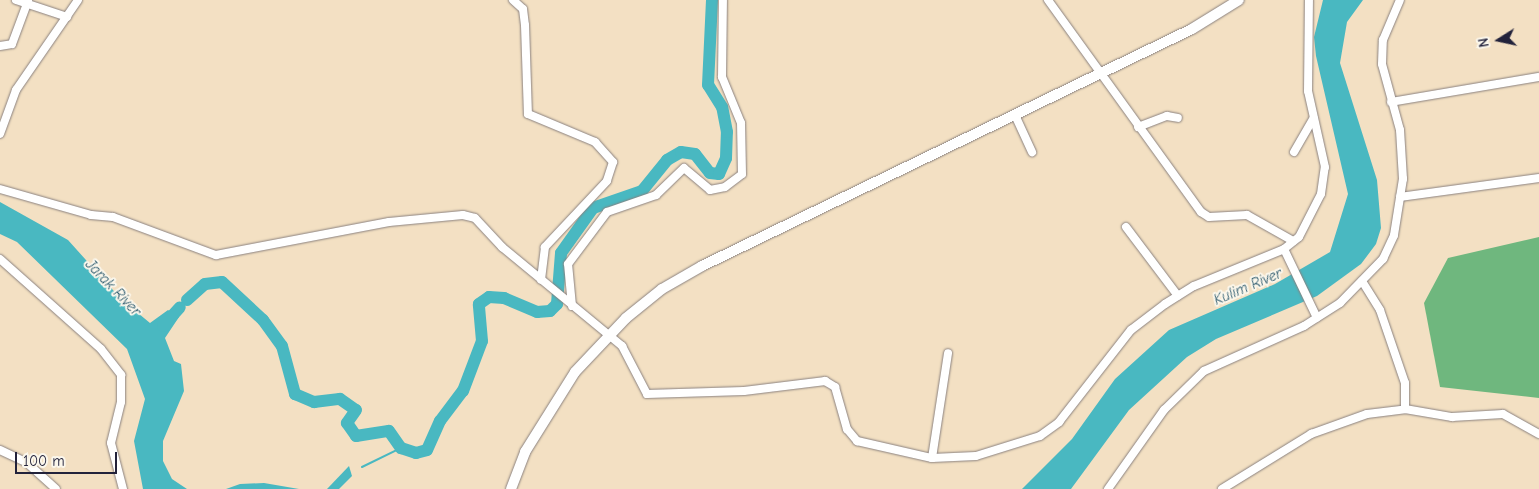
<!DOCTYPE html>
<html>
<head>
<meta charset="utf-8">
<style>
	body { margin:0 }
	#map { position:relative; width:1539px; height:489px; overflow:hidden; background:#f3e0c3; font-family:"Comic Neue",sans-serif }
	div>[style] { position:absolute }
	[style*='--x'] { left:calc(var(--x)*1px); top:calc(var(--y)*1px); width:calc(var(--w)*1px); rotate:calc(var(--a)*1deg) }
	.forest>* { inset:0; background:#6fb77e }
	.water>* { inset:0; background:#49b8c1 }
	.stream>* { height:2px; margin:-1px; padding:0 1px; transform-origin:1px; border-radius:1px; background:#49b8c1 }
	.river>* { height:12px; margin:-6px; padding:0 6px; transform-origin:6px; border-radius:6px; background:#49b8c1 }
	.roads { filter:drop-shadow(0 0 1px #8a817f) drop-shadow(0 0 1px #8a817f) }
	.minor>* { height:8px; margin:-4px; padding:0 4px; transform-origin:4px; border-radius:4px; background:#fff }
	.tertiary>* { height:10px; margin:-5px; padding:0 5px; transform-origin:5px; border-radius:5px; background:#fff }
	span { translate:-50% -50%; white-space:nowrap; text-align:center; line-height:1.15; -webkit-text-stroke:4px #fbf7ec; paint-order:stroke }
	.water-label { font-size:15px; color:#325e71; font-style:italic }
	.north { position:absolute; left:1474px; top:15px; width:50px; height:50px; -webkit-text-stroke:4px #fbf7ec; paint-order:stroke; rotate:260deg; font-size:14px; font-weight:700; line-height:20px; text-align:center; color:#22223b }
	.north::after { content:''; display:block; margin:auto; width:18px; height:22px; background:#22223b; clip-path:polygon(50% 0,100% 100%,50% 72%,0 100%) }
	.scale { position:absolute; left:15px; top:452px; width:102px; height:22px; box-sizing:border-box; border:2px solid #22223b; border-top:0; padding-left:6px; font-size:15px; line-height:18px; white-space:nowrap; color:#22223b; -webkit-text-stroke:4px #fbf7ec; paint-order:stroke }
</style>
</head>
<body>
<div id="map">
	<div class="forest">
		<div style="clip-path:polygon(1539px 237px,1539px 398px,1440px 387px,1424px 303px,1448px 258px)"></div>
	</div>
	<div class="water">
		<div style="clip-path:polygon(1323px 0,1363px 0,1347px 22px,1340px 63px,1377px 180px,1381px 228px,1376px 244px,1361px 264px,1317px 296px,1216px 339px,1187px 357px,1129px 410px,1071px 489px,1022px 489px,1072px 439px,1115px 379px,1169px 330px,1275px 284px,1330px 252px,1348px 194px,1316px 56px,1314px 37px)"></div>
		<div style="clip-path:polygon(0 202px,68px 240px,121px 299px,150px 323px,168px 310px,179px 317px,165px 338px,174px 361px,181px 364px,184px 391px,163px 441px,163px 461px,172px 479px,187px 489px,143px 489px,134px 441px,145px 399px,127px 349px,17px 242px,0 234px)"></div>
		<div style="clip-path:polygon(349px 466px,352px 476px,339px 489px,327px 489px)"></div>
		<div style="clip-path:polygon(264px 483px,299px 489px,226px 489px,240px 484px)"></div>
	</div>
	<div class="stream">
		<div style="--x:362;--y:467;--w:43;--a:-26"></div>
	</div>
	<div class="river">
		<div style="--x:187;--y:300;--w:24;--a:-42"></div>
		<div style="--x:205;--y:284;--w:17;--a:-7"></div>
		<div style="--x:222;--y:282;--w:56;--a:42.8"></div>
		<div style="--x:263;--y:320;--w:32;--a:54"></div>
		<div style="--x:282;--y:346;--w:50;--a:74.8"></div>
		<div style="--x:295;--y:394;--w:21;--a:23"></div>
		<div style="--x:314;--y:402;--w:26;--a:-7"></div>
		<div style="--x:340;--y:399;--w:19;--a:35"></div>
		<div style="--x:356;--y:410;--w:16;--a:125"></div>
		<div style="--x:347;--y:423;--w:16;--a:55"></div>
		<div style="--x:356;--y:436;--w:33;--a:-9"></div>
		<div style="--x:389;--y:431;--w:21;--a:55"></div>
		<div style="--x:401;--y:448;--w:16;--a:18"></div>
		<div style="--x:416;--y:453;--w:11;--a:-15"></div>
		<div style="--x:427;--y:450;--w:32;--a:-66"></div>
		<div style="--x:440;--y:421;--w:38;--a:-53"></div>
		<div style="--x:463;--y:391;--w:53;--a:-69.2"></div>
		<div style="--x:482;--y:341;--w:37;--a:-95"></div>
		<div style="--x:479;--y:304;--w:12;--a:-35"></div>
		<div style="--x:489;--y:297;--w:15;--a:4"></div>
		<div style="--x:504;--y:298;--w:36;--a:23"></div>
		<div style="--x:537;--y:312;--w:13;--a:-4"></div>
		<div style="--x:550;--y:311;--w:10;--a:-45"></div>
		<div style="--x:557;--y:304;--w:51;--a:-85.5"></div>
		<div style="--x:561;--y:253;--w:55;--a:-54.6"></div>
		<div style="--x:593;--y:208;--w:52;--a:-19.1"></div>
		<div style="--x:642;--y:191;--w:40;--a:-51"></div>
		<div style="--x:667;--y:160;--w:16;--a:-30"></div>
		<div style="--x:681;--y:152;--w:14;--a:8"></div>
		<div style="--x:695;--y:154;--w:24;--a:52"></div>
		<div style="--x:710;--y:173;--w:9;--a:6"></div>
		<div style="--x:719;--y:174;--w:17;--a:-66"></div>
		<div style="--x:726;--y:158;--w:26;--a:-88"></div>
		<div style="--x:727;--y:132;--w:25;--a:-101"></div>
		<div style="--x:722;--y:107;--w:26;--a:-122"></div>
		<div style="--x:708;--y:85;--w:85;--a:-87.3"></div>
		<div style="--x:163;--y:326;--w:25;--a:-48"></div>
	</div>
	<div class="roads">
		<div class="minor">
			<div style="--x:16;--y:0;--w:54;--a:18.4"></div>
			<div style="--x:513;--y:0;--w:13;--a:42"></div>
			<div style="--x:523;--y:9;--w:16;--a:83"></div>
			<div style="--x:525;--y:25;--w:89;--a:88.1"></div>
			<div style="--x:528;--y:114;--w:73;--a:22.7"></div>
			<div style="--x:595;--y:142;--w:27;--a:48"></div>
			<div style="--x:613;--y:162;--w:20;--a:108"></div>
			<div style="--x:607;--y:181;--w:91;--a:133.2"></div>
			<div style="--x:545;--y:247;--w:33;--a:97"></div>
			<div style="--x:1048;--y:0;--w:261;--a:54.2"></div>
			<div style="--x:1201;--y:212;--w:9;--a:32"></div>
			<div style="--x:1209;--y:217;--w:38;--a:-3"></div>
			<div style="--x:1247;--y:215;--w:53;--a:29.5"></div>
			<div style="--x:0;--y:46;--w:12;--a:-9"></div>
			<div style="--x:12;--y:44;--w:46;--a:-69.6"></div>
			<div style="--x:1391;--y:102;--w:150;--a:-9.6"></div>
			<div style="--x:1015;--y:115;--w:41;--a:65.3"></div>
			<div style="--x:1138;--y:127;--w:31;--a:-21"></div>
			<div style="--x:1167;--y:116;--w:11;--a:10"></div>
			<div style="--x:0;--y:134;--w:47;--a:-70"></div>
			<div style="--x:16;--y:90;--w:109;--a:-55.4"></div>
			<div style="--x:1294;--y:152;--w:39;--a:-60"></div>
			<div style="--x:0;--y:189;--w:95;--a:15.9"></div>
			<div style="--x:91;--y:215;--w:22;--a:5"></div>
			<div style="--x:113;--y:217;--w:110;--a:20.3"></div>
			<div style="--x:216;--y:255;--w:176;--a:-10.8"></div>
			<div style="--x:389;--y:222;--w:74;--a:-5.4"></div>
			<div style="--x:463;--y:215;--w:12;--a:14"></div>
			<div style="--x:475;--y:218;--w:40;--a:47"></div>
			<div style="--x:502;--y:247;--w:156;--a:39.5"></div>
			<div style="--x:622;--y:346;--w:54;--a:62.5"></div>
			<div style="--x:647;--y:394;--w:97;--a:-1.8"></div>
			<div style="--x:744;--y:391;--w:82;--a:-7"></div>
			<div style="--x:825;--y:381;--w:12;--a:31"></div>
			<div style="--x:835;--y:387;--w:44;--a:74.1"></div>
			<div style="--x:847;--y:429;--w:16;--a:50"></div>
			<div style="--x:857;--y:441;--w:77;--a:12.8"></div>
			<div style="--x:932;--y:458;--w:44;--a:-2.6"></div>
			<div style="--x:976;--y:456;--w:67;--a:-17.4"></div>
			<div style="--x:1040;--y:436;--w:24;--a:-36"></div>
			<div style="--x:1059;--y:422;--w:117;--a:-52"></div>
			<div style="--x:1131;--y:330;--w:43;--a:-37.4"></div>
			<div style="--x:1165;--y:304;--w:34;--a:-32"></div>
			<div style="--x:1194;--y:286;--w:97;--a:-22.3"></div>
			<div style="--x:1284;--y:249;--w:19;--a:-39"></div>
			<div style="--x:1299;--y:237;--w:48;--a:-62.9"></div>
			<div style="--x:1321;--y:194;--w:27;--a:-82"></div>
			<div style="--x:1325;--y:167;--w:78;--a:-102.6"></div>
			<div style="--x:1308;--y:91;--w:91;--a:-89.4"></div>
			<div style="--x:1400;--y:197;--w:140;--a:-7.8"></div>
			<div style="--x:1126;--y:227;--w:86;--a:53"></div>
			<div style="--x:1284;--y:249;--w:76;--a:64.4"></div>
			<div style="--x:0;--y:259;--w:135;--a:41.7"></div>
			<div style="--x:101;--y:349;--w:33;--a:52"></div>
			<div style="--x:121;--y:375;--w:27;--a:90"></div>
			<div style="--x:121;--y:402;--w:42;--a:103.7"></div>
			<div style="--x:111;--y:443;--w:48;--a:75.4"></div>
			<div style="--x:1362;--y:281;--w:34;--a:58"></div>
			<div style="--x:1380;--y:310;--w:77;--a:71.1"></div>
			<div style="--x:1405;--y:383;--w:26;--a:90"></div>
			<div style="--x:572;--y:306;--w:42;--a:-95.4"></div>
			<div style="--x:568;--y:264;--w:65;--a:-53.1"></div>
			<div style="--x:607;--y:212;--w:52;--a:-19.1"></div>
			<div style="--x:656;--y:195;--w:39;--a:-44"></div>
			<div style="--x:684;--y:168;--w:34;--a:40"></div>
			<div style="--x:710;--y:190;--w:15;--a:-11"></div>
			<div style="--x:725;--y:187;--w:21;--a:-37"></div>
			<div style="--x:742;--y:174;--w:51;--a:-91.1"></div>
			<div style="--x:741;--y:123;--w:50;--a:-112.4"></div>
			<div style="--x:722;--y:77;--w:77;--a:-89.3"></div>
			<div style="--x:0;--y:450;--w:29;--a:25"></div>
			<div style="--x:26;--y:462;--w:40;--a:42"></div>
			<div style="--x:932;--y:458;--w:106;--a:-81.3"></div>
			<div style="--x:1108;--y:489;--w:97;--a:-54.7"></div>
			<div style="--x:1164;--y:410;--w:56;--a:-44.3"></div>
			<div style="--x:1204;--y:371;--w:110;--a:-24.2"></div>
			<div style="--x:1304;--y:326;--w:43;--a:-32.6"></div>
			<div style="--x:1340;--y:303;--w:62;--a:-45.7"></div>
			<div style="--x:1383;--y:259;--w:26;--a:-65"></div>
			<div style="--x:1394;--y:235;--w:57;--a:-80.9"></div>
			<div style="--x:1403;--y:179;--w:49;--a:-93.5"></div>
			<div style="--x:1400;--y:130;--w:68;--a:-105.3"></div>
			<div style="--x:1382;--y:64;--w:24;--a:-88"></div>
			<div style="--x:1383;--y:40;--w:43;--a:-67"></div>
			<div style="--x:1222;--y:489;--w:105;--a:-31.7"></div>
			<div style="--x:1311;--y:434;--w:59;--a:-19.7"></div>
			<div style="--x:1367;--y:414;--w:38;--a:-7"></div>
			<div style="--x:1405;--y:409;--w:48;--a:9.7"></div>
			<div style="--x:1452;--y:417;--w:51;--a:-3.4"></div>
			<div style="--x:1503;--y:414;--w:41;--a:29.1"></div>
		</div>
		<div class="tertiary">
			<div style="--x:511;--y:489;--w:40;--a:-69"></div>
			<div style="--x:525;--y:452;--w:94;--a:-58"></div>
			<div style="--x:575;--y:372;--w:74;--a:-46.6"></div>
			<div style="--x:626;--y:318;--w:46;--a:-38.9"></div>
			<div style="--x:662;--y:289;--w:46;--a:-29.9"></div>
			<div style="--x:702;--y:266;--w:544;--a:-25.81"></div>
			<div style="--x:1192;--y:29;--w:55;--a:-31.7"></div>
		</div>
	</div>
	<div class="water-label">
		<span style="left:1248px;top:287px;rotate:-23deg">Kulim River</span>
		<span style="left:113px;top:288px;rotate:46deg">Jarak River</span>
	</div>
	<div class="north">N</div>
	<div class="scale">100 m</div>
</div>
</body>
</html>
